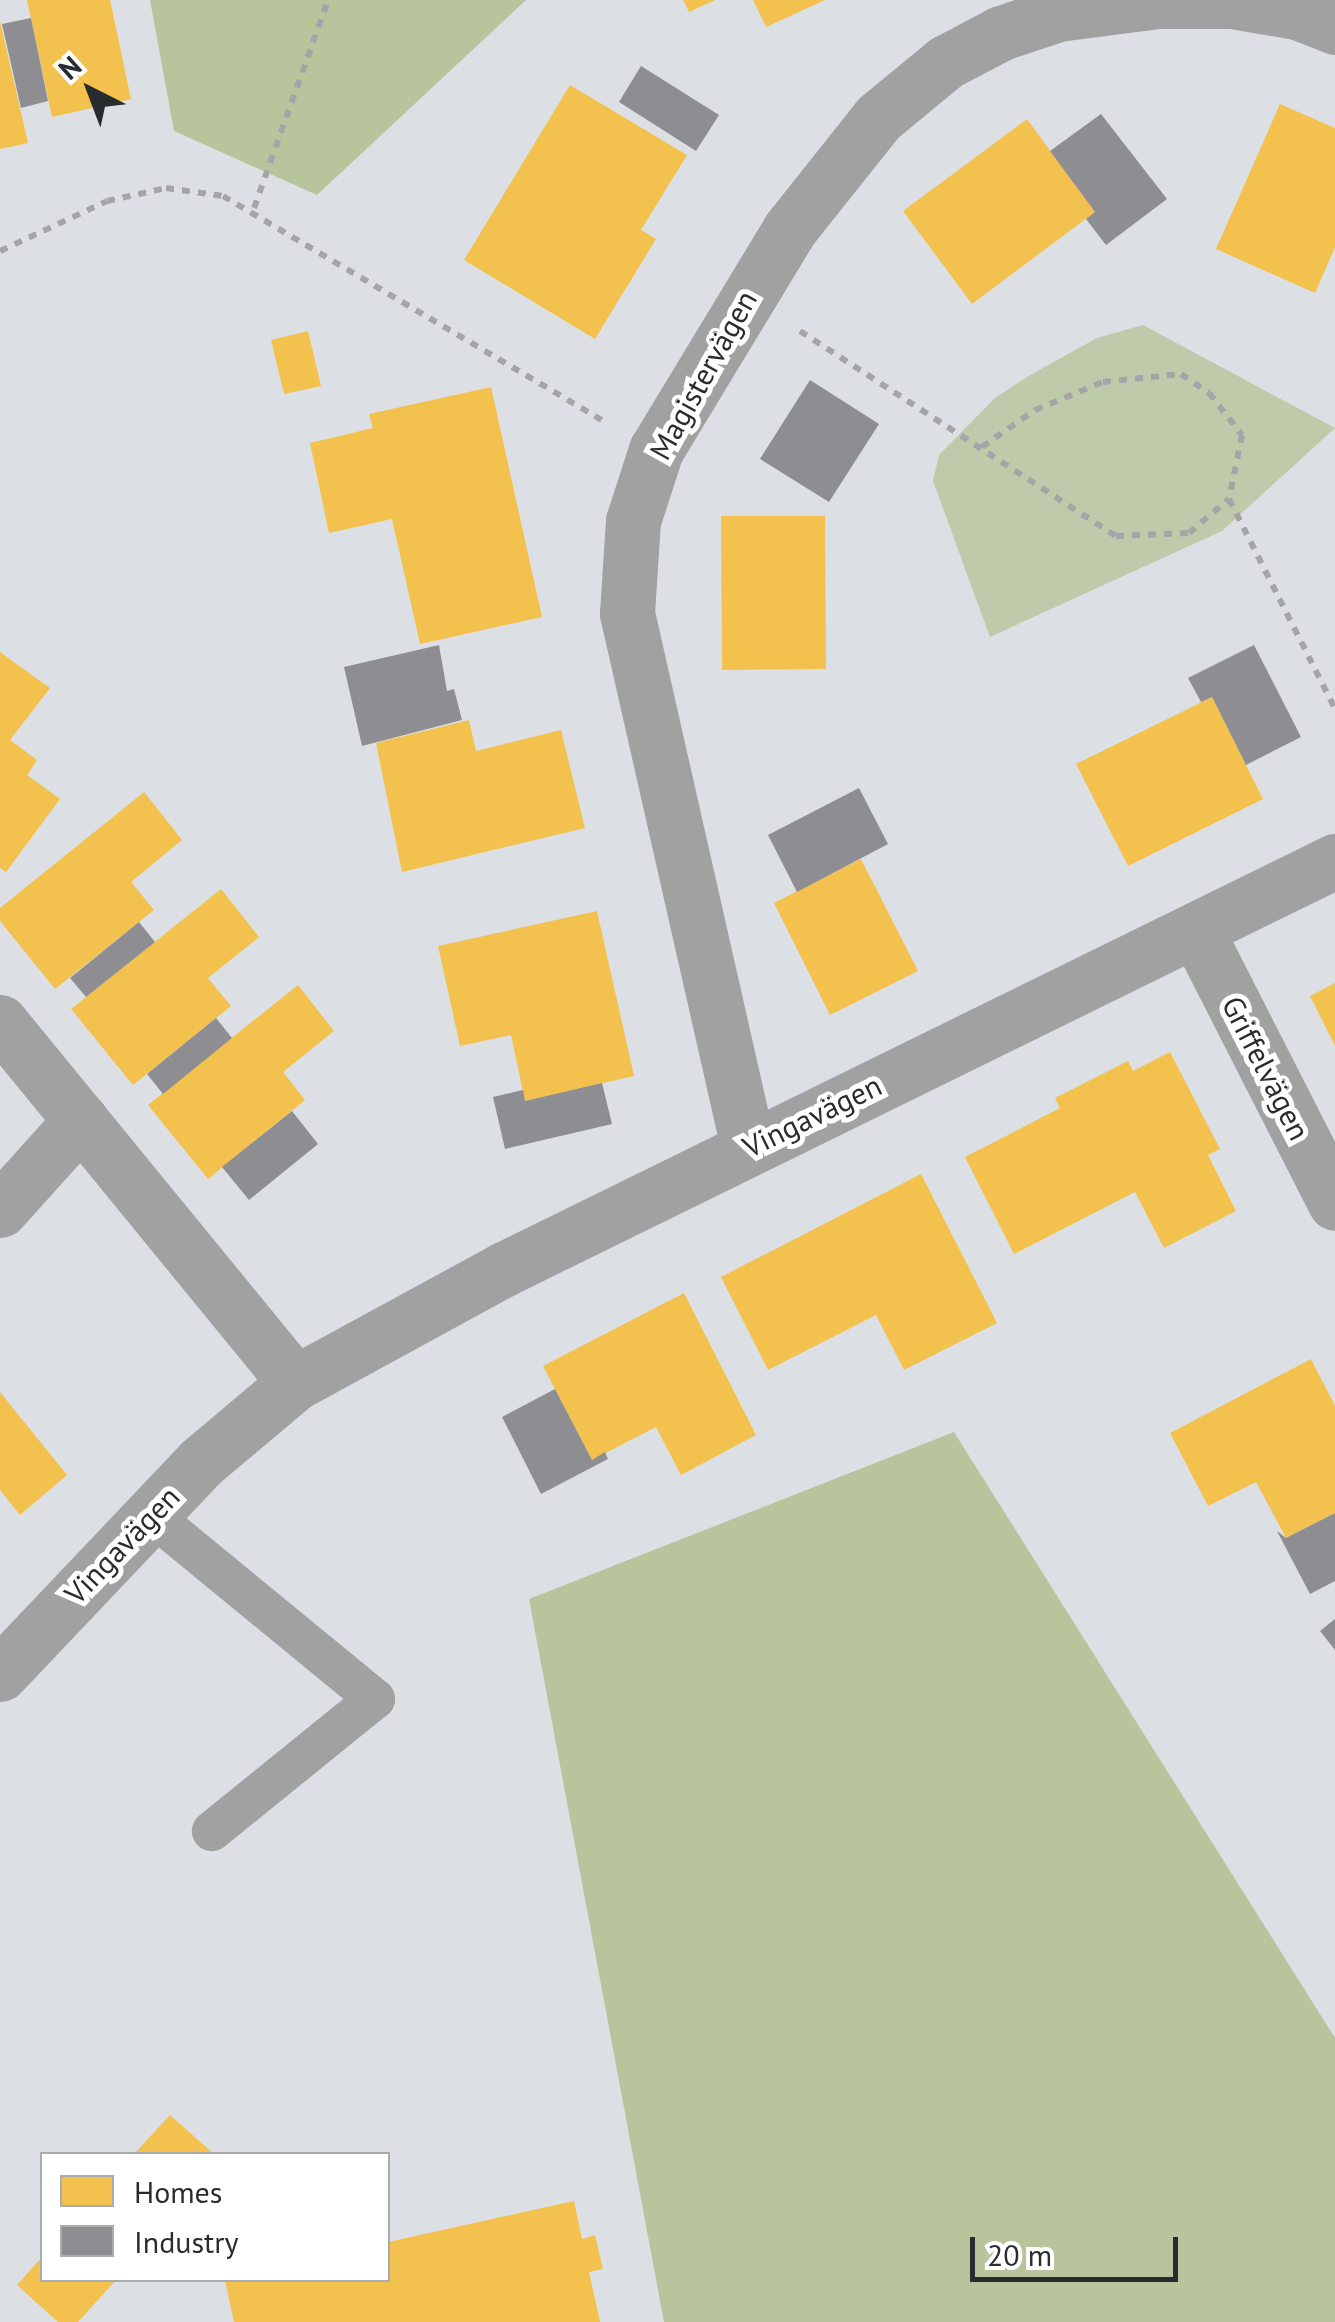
<!DOCTYPE html>
<html>
<head>
<meta charset="utf-8">
<style>
	body { margin:0 }
	#map { position:relative; width:1335px; height:2322px; overflow:hidden; background:#dce0e4; font-family:"PT Sans",sans-serif }
	div>[style] { position:absolute }
	[style*='--x'] { left:calc(var(--x)*1px); top:calc(var(--y)*1px); width:calc(var(--w)*1px); rotate:calc(var(--a)*1deg) }
	.green>* { inset:0; background:#becaaa }
	.forest>* { inset:0; background:#b7c49c }
	.homes>* { inset:0; background:#f2c14e }
	.industry>* { inset:0; background:#8d8d92 }
	.path>* { height:6px; margin-top:-3px; transform-origin:0; background:repeating-linear-gradient(90deg,#a5a5a7 0 8px,transparent 0 16px) }
	.lane>* { height:40px; margin:-20px; padding:0 20px; transform-origin:20px; border-radius:20px; background:#a2a1a2 }
	.street>* { height:55px; margin:-27.5px; padding:0 27.5px; transform-origin:27.5px; border-radius:27.5px; background:#a2a1a2 }
	span { translate:-50% -50%; white-space:nowrap; text-align:center; line-height:1.15; -webkit-text-stroke:10px #fff; paint-order:stroke }
	.street-label { font-size:30px; color:#292c2f }
	.legend { position:absolute; left:40px; top:2152px; width:350px; height:130px; box-sizing:border-box; background:#fff; border:2px solid #a9abac; margin:0; padding:12px 18px; list-style:none; font-size:30px; color:#292c2f }
	.legend li { display:flex; align-items:center; gap:20px; height:50px }
	.legend b { width:50px; border:2px solid #a9abac }
	.north { position:absolute; left:40px; top:40px; width:100px; height:100px; -webkit-text-stroke:8px #fff; paint-order:stroke; rotate:318deg; font-size:28px; font-weight:700; line-height:40px; text-align:center; color:#292c2f }
	.north::after { content:''; display:block; margin:auto; width:35px; height:45px; background:#292c2f; clip-path:polygon(50% 0,100% 100%,50% 72%,0 100%) }
	.scale { position:absolute; left:970px; top:2237px; width:208px; height:45px; box-sizing:border-box; border:5px solid #292c2f; border-top:0; padding-left:12px; font-size:30px; line-height:35px; white-space:nowrap; color:#292c2f; -webkit-text-stroke:8px #fff; paint-order:stroke }
</style>
</head>
<body>
<div id="map">
	<div class="green">
		<div style="clip-path:polygon(1143px 325px,1335px 428px,1222px 531px,990px 637px,933px 481px,939px 455px,995px 398px,1030px 375px,1097px 338px)"></div>
	</div>
	<div class="forest">
		<div style="clip-path:polygon(150px 0,526px 0,317px 195px,174px 131px)"></div>
		<div style="clip-path:polygon(954px 1432px,1335px 2038px,1335px 2322px,664px 2322px,529px 1599px)"></div>
	</div>
	<div class="homes">
		<div style="clip-path:polygon(27px 0,110px 0,131px 99px,52px 117px)"></div>
		<div style="clip-path:polygon(683px 0,715px 0,689px 12px)"></div>
		<div style="clip-path:polygon(753px 0,825px 0,766px 27px)"></div>
		<div style="clip-path:polygon(0 21px,28px 143px,0 149px)"></div>
		<div style="clip-path:polygon(570px 85px,687px 155px,641px 230px,656px 239px,595px 339px,464px 260px)"></div>
		<div style="clip-path:polygon(1280px 104px,1335px 128px,1335px 247px,1315px 293px,1216px 249px)"></div>
		<div style="clip-path:polygon(1027px 119px,1095px 212px,972px 304px,903px 211px)"></div>
		<div style="clip-path:polygon(308px 331px,321px 386px,284px 394px,271px 340px)"></div>
		<div style="clip-path:polygon(491px 387px,542px 617px,420px 644px,392px 519px,329px 533px,310px 443px,373px 428px,369px 414px)"></div>
		<div style="clip-path:polygon(721px 516px,825px 516px,826px 669px,722px 670px)"></div>
		<div style="clip-path:polygon(0 652px,50px 688px,10px 740px,37px 760px,27px 775px,60px 799px,6px 872px,0 868px)"></div>
		<div style="clip-path:polygon(1212px 697px,1263px 799px,1128px 866px,1076px 764px)"></div>
		<div style="clip-path:polygon(469px 720px,476px 751px,561px 730px,585px 828px,402px 872px,376px 743px)"></div>
		<div style="clip-path:polygon(144px 792px,182px 840px,131px 882px,154px 910px,55px 989px,0 921px,0 908px)"></div>
		<div style="clip-path:polygon(861px 859px,918px 971px,830px 1015px,774px 903px)"></div>
		<div style="clip-path:polygon(221px 889px,259px 937px,208px 978px,231px 1006px,133px 1085px,71px 1009px)"></div>
		<div style="clip-path:polygon(597px 911px,634px 1076px,525px 1101px,511px 1035px,460px 1046px,438px 946px)"></div>
		<div style="clip-path:polygon(1335px 983px,1335px 1046px,1310px 996px)"></div>
		<div style="clip-path:polygon(298px 985px,334px 1031px,283px 1072px,305px 1100px,208px 1179px,148px 1105px)"></div>
		<div style="clip-path:polygon(1170px 1052px,1220px 1149px,1208px 1155px,1236px 1211px,1164px 1248px,1135px 1192px,1014px 1254px,965px 1157px,1060px 1108px,1055px 1098px,1128px 1061px,1133px 1071px)"></div>
		<div style="clip-path:polygon(921px 1174px,997px 1323px,904px 1370px,876px 1315px,768px 1370px,721px 1277px)"></div>
		<div style="clip-path:polygon(684px 1293px,756px 1435px,681px 1475px,656px 1427px,592px 1460px,543px 1366px)"></div>
		<div style="clip-path:polygon(1311px 1359px,1335px 1406px,1335px 1513px,1286px 1538px,1256px 1482px,1208px 1506px,1170px 1433px)"></div>
		<div style="clip-path:polygon(0 1392px,67px 1475px,20px 1515px,0 1490px)"></div>
		<div style="clip-path:polygon(170px 2115px,214px 2154px,134px 2154px)"></div>
		<div style="clip-path:polygon(574px 2201px,582px 2239px,595px 2235px,603px 2269px,589px 2272px,600px 2322px,234px 2322px,225px 2280px,388px 2280px,388px 2242px)"></div>
		<div style="clip-path:polygon(42px 2257px,42px 2280px,116px 2280px,78px 2322px,58px 2322px,17px 2285px)"></div>
	</div>
	<div class="industry">
		<div style="clip-path:polygon(31px 18px,48px 101px,21px 108px,2px 24px)"></div>
		<div style="clip-path:polygon(641px 66px,719px 115px,696px 151px,619px 102px)"></div>
		<div style="clip-path:polygon(1101px 114px,1167px 199px,1106px 245px,1086px 219px,1095px 212px,1050px 151px)"></div>
		<div style="clip-path:polygon(810px 380px,879px 424px,829px 502px,760px 459px)"></div>
		<div style="clip-path:polygon(439px 645px,447px 691px,454px 689px,462px 720px,362px 746px,344px 667px)"></div>
		<div style="clip-path:polygon(1254px 645px,1301px 737px,1246px 765px,1212px 697px,1201px 702px,1188px 678px)"></div>
		<div style="clip-path:polygon(859px 788px,888px 844px,797px 892px,768px 835px)"></div>
		<div style="clip-path:polygon(139px 922px,155px 942px,86px 997px,70px 978px)"></div>
		<div style="clip-path:polygon(216px 1018px,232px 1038px,163px 1094px,147px 1074px)"></div>
		<div style="clip-path:polygon(602px 1083px,612px 1124px,505px 1149px,493px 1097px,523px 1090px,525px 1101px)"></div>
		<div style="clip-path:polygon(292px 1111px,318px 1144px,249px 1200px,222px 1167px)"></div>
		<div style="clip-path:polygon(555px 1389px,592px 1460px,605px 1452px,608px 1459px,541px 1494px,502px 1417px)"></div>
		<div style="clip-path:polygon(1335px 1513px,1335px 1581px,1310px 1594px,1277px 1531px,1286px 1538px)"></div>
		<div style="clip-path:polygon(1335px 1619px,1335px 1650px,1320px 1631px)"></div>
	</div>
	<div class="path">
		<div style="--x:254;--y:208;--w:221;--a:-70.4"></div>
		<div style="--x:0;--y:251;--w:118;--a:-25"></div>
		<div style="--x:107;--y:201;--w:60;--a:-12.4"></div>
		<div style="--x:166;--y:188;--w:58;--a:8"></div>
		<div style="--x:223;--y:196;--w:440;--a:30.6"></div>
		<div style="--x:800;--y:331;--w:377;--a:33"></div>
		<div style="--x:1116;--y:536;--w:73;--a:-2.4"></div>
		<div style="--x:1189;--y:533;--w:52;--a:-40.4"></div>
		<div style="--x:1229;--y:499;--w:235;--a:63.2"></div>
		<div style="--x:982;--y:447;--w:65;--a:-34.9"></div>
		<div style="--x:1035;--y:410;--w:74;--a:-22.4"></div>
		<div style="--x:1103;--y:382;--w:78;--a:-5.9"></div>
		<div style="--x:1181;--y:374;--w:34;--a:34"></div>
		<div style="--x:1209;--y:393;--w:53;--a:51.8"></div>
		<div style="--x:1242;--y:435;--w:65;--a:101.5"></div>
	</div>
	<div class="lane">
		<div style="--x:151;--y:1515;--w:290;--a:39.4"></div>
		<div style="--x:375;--y:1699;--w:210;--a:141"></div>
	</div>
	<div class="street">
		<div style="--x:1197;--y:932;--w:304;--a:63"></div>
		<div style="--x:0;--y:1022;--w:466;--a:50.7"></div>
		<div style="--x:748;--y:1147;--w:548;--a:-102.77"></div>
		<div style="--x:627;--y:613;--w:92;--a:-86.3"></div>
		<div style="--x:633;--y:521;--w:75;--a:-72.1"></div>
		<div style="--x:656;--y:450;--w:257;--a:-58.8"></div>
		<div style="--x:789;--y:230;--w:143;--a:-51.5"></div>
		<div style="--x:878;--y:118;--w:88;--a:-39.5"></div>
		<div style="--x:946;--y:62;--w:62;--a:-27.8"></div>
		<div style="--x:1001;--y:33;--w:60;--a:-18.4"></div>
		<div style="--x:1058;--y:14;--w:101;--a:-7.4"></div>
		<div style="--x:1158;--y:1;--w:73;--a:0"></div>
		<div style="--x:1231;--y:1;--w:67;--a:9.5"></div>
		<div style="--x:1297;--y:12;--w:41;--a:21.5"></div>
		<div style="--x:0;--y:1210;--w:121;--a:-48"></div>
		<div style="--x:0;--y:1674;--w:291;--a:-46.5"></div>
		<div style="--x:200;--y:1463;--w:124;--a:-40.1"></div>
		<div style="--x:295;--y:1383;--w:236;--a:-28.6"></div>
		<div style="--x:502;--y:1270;--w:928;--a:-26.15"></div>
	</div>
	<div class="street-label">
		<span style="left:703px;top:375px;rotate:-61deg">Magistervägen</span>
		<span style="left:1266px;top:1068px;rotate:63deg">Griffelvägen</span>
		<span style="left:812px;top:1116px;rotate:-26deg">Vingavägen</span>
		<span style="left:122px;top:1545px;rotate:-46deg">Vingavägen</span>
	</div>
	<ul class="legend">
	<li><b style="height:28px;background:#f2c14e"></b>Homes</li>
	<li><b style="height:28px;background:#8d8d92"></b>Industry</li>
	</ul>
	<div class="north">N</div>
	<div class="scale">20 m</div>
</div>
</body>
</html>
